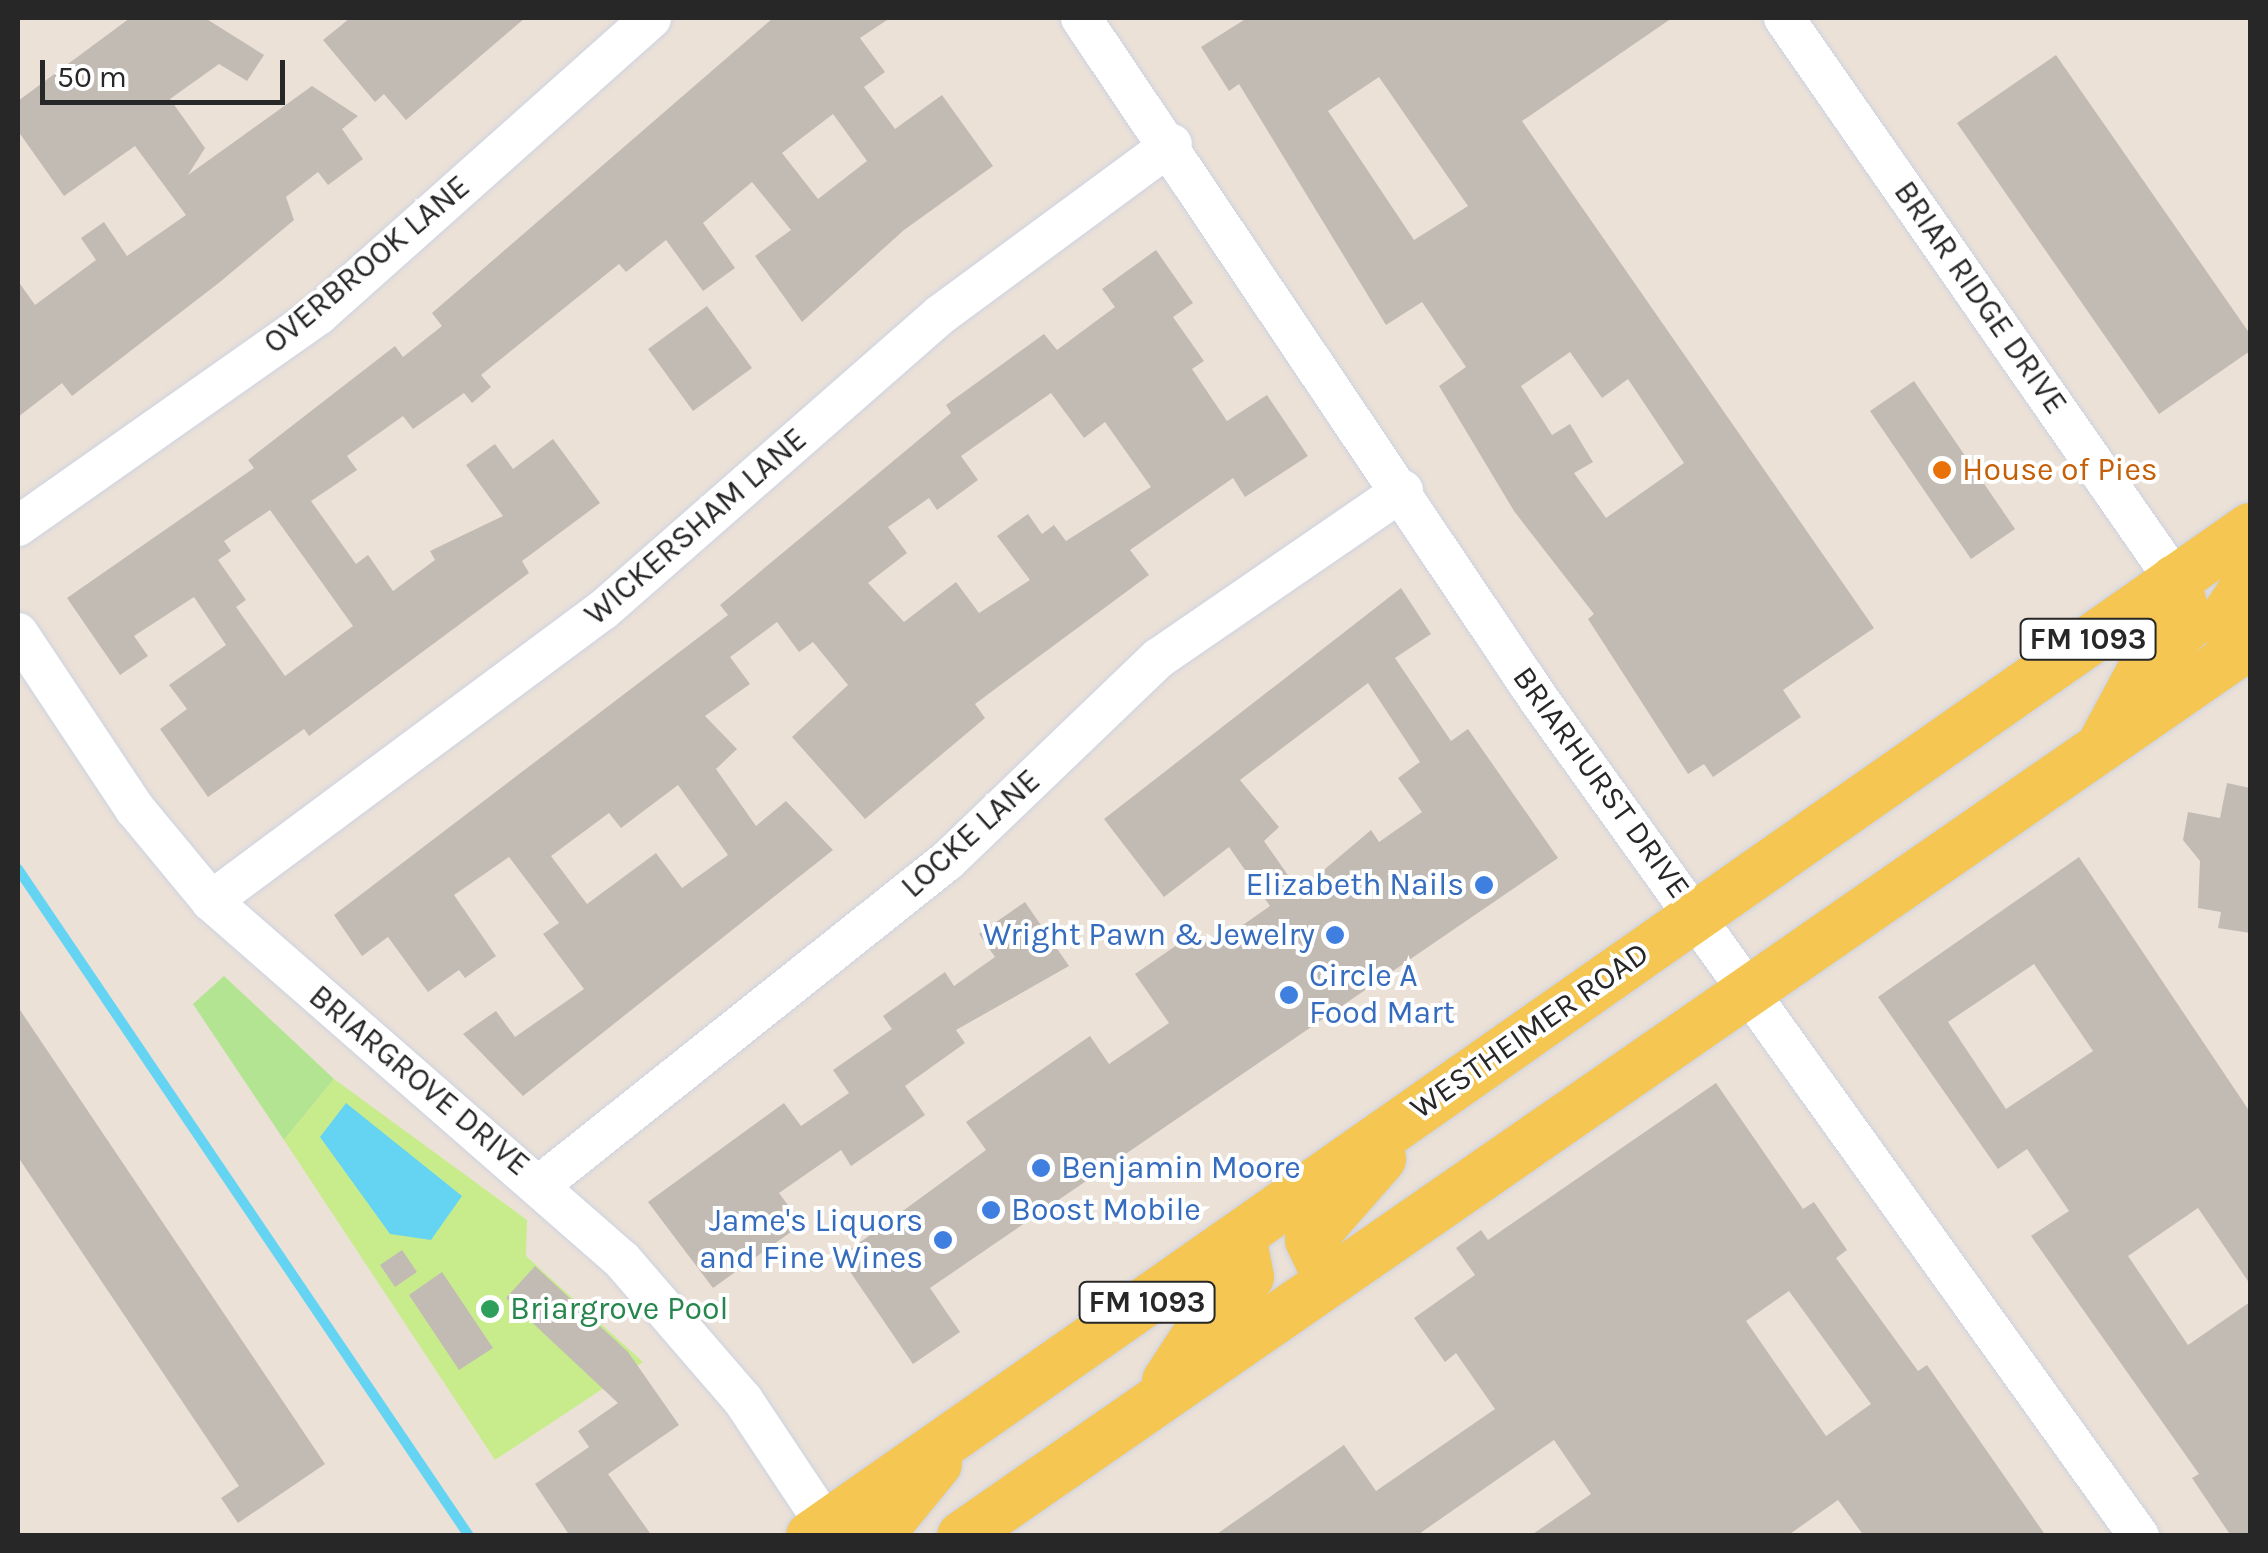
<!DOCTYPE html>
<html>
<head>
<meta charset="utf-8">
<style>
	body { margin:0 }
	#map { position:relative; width:2268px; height:1553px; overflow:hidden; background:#ebe1d7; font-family:Karla,sans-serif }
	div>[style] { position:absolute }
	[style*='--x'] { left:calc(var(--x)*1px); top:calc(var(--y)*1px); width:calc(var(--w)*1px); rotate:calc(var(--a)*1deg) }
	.green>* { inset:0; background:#b2e491 }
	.pitch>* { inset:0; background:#c8ec8c }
	.water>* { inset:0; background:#65d4f2 }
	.stream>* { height:10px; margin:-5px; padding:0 5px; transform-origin:5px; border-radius:5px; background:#65d4f2 }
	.building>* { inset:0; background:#c2bbb4 }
	.roads { filter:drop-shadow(0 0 2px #cdd2e1) drop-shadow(0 0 2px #cdd2e1) }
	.minor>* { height:40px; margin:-20px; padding:0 20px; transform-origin:20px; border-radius:20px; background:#fff }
	.major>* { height:50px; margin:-25px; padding:0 25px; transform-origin:25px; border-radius:25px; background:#f5c652 }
	.dots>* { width:28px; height:28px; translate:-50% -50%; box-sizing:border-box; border:5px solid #fff; border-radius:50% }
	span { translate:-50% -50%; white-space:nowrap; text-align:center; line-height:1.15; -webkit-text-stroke:8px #fff; paint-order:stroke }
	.shield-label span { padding:2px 8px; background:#fff; border:2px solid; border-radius:8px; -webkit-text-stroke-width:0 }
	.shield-label { font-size:30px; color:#272727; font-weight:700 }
	.street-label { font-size:32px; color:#272727 }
	.food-label { font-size:32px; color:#c56008 }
	.left { translate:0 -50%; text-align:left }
	.shop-label { font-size:32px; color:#366cbe }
	.right { translate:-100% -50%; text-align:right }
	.leisure-label { font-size:32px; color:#27864d }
	.frame { position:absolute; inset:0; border:20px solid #272727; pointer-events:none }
	.scale { position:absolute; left:40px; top:60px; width:245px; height:45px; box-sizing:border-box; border:5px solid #272727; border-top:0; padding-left:12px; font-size:30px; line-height:35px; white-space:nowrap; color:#272727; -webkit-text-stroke:8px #fff; paint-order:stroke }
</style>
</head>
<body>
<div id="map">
	<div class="green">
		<div style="clip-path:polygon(224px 976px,334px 1079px,284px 1140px,193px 1004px)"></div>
	</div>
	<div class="pitch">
		<div style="clip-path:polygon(334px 1079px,527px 1220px,526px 1256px,643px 1362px,495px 1460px,284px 1140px)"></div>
	</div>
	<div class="water">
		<div style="clip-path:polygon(346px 1103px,462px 1196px,431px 1240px,390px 1234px,320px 1137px)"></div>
	</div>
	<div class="stream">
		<div style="--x:18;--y:869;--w:805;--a:55.93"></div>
	</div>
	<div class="building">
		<div style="clip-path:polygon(130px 18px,205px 18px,264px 55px,247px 81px,219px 64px,170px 99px,205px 148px,188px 175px,312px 86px,358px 116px,342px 129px,363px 159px,328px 185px,318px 172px,286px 197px,294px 220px,220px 282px,72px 396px,62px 383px,18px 417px,18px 281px,35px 305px,96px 260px,81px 238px,104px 222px,127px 256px,186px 215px,135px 146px,64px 196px,18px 131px,18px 101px)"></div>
		<div style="clip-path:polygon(350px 18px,525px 18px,406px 120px,384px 94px,375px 102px,323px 40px)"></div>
		<div style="clip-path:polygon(evenodd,773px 18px,890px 18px,860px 38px,885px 72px,864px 87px,895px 129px,942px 95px,993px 166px,904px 230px,802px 322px,755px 256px,791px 230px,752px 182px,703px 223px,735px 268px,703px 291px,666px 240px,626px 272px,619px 264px,481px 375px,491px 387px,472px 403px,464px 393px,413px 429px,403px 416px,347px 456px,357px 470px,311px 501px,356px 564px,368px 555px,393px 591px,435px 560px,430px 551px,503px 516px,466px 465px,495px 444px,513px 469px,553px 439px,600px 503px,522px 561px,529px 573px,309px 736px,304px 729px,208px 797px,160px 729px,187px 709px,169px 685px,226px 645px,194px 597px,134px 636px,148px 656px,120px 675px,67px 598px,254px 468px,248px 460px,395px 346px,403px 357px,442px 326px,432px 313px,773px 18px,833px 114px,867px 161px,818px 199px,782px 153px,833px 114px,773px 18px,270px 510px,353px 626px,285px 676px,236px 607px,246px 600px,218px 560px,231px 551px,224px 541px,270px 510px)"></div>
		<div style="clip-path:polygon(evenodd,1247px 18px,1672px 18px,1522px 121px,1874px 628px,1783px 690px,1801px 717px,1713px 777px,1704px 764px,1688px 774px,1588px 619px,1594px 614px,1514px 511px,1439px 386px,1466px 367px,1422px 302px,1386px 325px,1239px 84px,1229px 91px,1201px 47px,1247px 18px,1379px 77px,1468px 206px,1414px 240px,1328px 111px,1379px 77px,1247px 18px,1570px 352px,1602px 398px,1628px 379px,1684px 463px,1606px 518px,1574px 473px,1593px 462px,1570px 424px,1552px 435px,1521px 386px,1570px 352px)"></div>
		<div style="clip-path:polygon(2056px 55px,2250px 334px,2250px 351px,2159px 414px,1957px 123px)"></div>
		<div style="clip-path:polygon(evenodd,1156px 250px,1193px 303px,1173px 317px,1204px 361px,1192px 369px,1227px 421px,1267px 395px,1308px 456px,1245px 497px,1233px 478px,1130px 550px,1149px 575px,975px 704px,985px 718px,865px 819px,792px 737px,848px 685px,813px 642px,799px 652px,777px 622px,730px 657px,750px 684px,705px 716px,737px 749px,716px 769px,756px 826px,786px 801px,833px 850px,523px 1096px,463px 1034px,496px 1011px,515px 1037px,584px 989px,543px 934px,559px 923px,509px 857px,454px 895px,496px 956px,465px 978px,459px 970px,428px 992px,388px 937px,362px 956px,334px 915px,728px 615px,720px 605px,951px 413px,946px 405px,1044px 334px,1057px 350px,1115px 307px,1102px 289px,1156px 250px,1051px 393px,1084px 438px,1105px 422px,1151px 487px,1066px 541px,1054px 525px,1042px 534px,1028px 514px,997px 536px,1030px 580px,979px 613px,956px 582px,904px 622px,868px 583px,907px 553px,888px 527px,929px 498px,937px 510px,978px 480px,961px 456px,1051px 393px,1156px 250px,678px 785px,728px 855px,682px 888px,656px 853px,587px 904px,551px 856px,609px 813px,621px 828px,678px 785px)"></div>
		<div style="clip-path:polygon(707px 306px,752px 368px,693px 411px,648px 349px)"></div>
		<div style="clip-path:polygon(1914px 381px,2015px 529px,1971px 559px,1870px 411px)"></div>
		<div style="clip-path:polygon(evenodd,1401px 588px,1431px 634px,1395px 658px,1451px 741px,1468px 729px,1558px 858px,930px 1288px,960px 1332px,913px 1364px,840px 1257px,986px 1150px,966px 1122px,1090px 1036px,1109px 1064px,1169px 1023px,1135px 974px,1197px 931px,1210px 948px,1270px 906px,1229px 847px,1164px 897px,1104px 819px,1401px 588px,1368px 683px,1420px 762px,1398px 778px,1422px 812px,1379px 842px,1371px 830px,1299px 891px,1264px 841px,1279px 827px,1240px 780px,1368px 683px)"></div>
		<div style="clip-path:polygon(2227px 783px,2250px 788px,2250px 933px,2218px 928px,2221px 912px,2198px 908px,2200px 861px,2183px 840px,2188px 812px,2220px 818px)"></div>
		<div style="clip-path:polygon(evenodd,2079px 857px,2250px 1112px,2250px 1284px,2198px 1208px,2128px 1256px,2188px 1345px,2250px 1302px,2250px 1536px,2231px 1536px,2192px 1478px,2199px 1474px,2031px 1236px,2069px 1211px,2027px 1149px,1998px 1169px,1878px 997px,2079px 857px,2034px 964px,2093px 1051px,2006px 1109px,1948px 1022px,2034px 964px)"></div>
		<div style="clip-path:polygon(1025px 902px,1069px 966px,956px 1030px,965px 1043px,905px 1086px,925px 1115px,851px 1166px,841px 1150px,779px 1193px,802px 1224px,713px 1288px,648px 1202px,784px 1103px,801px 1126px,849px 1093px,833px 1070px,892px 1029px,883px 1016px,945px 972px,954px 986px,995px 957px,979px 934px)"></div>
		<div style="clip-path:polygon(18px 1007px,325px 1464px,238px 1523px,221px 1498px,239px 1486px,18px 1157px)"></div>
		<div style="clip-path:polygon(evenodd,1716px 1083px,1803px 1209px,1814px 1202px,1847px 1250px,1836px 1258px,1918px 1371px,1927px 1365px,2046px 1536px,1864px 1536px,1838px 1500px,1787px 1536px,1530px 1536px,1591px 1494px,1554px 1440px,1416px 1536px,1214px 1536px,1344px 1445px,1376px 1491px,1495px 1409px,1456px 1353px,1445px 1362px,1414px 1318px,1475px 1275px,1456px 1248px,1481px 1230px,1488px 1240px,1716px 1083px,1789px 1291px,1871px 1404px,1826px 1436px,1746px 1321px,1789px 1291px)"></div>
		<div style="clip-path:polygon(402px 1250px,417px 1272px,395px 1287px,380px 1265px)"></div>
		<div style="clip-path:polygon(535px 1266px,628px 1352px,679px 1425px,608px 1474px,652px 1536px,570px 1536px,535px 1484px,589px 1447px,578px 1431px,618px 1403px,506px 1298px)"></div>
		<div style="clip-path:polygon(442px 1272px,493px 1348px,459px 1370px,409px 1295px)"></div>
	</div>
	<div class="roads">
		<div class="minor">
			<div style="--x:1081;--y:18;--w:823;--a:56.1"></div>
			<div style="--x:1540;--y:701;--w:1028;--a:54.35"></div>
			<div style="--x:1784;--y:18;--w:685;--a:55.17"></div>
			<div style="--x:18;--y:526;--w:367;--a:-35.1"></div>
			<div style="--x:318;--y:315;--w:446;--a:-41.7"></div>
			<div style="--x:18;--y:633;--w:211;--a:56.4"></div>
			<div style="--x:135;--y:809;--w:119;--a:50.4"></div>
			<div style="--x:211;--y:901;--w:546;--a:41.14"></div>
			<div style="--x:622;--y:1260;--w:185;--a:49.2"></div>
			<div style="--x:743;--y:1400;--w:150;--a:56.4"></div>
			<div style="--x:211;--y:901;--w:488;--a:-36.6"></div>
			<div style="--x:603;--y:610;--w:448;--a:-41.2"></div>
			<div style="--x:940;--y:315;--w:288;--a:-36.4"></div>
			<div style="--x:541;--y:1184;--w:520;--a:-38.52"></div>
			<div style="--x:948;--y:860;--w:292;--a:-43.8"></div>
			<div style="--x:1159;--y:658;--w:296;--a:-34.5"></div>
		</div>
		<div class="major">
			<div style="--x:2233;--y:656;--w:43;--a:-96.6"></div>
			<div style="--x:2228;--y:613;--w:40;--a:-56"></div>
			<div style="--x:2104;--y:741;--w:91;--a:-61.7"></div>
			<div style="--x:2147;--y:661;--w:55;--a:-41.3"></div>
			<div style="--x:2188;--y:625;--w:47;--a:-106.1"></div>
			<div style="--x:1328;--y:1278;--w:42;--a:-115.3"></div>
			<div style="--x:1310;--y:1240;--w:108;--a:-48.8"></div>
			<div style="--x:1167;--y:1381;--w:93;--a:-56.8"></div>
			<div style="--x:1218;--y:1303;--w:40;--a:-40"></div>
			<div style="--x:1249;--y:1277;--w:41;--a:-101.3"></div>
			<div style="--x:811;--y:1536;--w:1757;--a:-35.01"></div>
			<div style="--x:878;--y:1536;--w:93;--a:-50.7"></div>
			<div style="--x:962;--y:1536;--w:1567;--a:-34.7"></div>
		</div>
	</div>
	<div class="dots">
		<div style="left:1942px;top:470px;background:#e8710a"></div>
		<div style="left:1484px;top:885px;background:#3f7fe0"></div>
		<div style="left:1335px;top:935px;background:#3f7fe0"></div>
		<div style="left:1289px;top:995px;background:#3f7fe0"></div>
		<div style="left:1041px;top:1168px;background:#3f7fe0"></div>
		<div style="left:991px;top:1210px;background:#3f7fe0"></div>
		<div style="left:943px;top:1240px;background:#3f7fe0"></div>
		<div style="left:490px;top:1309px;background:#2e9e5b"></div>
	</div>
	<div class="shield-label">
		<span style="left:2088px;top:639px">FM 1093</span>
		<span style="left:1147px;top:1302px">FM 1093</span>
	</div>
	<div class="street-label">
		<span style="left:367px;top:265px;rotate:-40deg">OVERBROOK LANE</span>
		<span style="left:1980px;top:298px;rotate:55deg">BRIAR RIDGE DRIVE</span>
		<span style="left:696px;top:527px;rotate:-41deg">WICKERSHAM LANE</span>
		<span style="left:1601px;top:783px;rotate:54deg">BRIARHURST DRIVE</span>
		<span style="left:971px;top:834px;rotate:-42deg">LOCKE LANE</span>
		<span style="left:1530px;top:1031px;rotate:-35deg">WESTHEIMER ROAD</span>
		<span style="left:419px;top:1081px;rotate:40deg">BRIARGROVE DRIVE</span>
	</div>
	<div class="food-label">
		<span class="left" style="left:1962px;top:470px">House of Pies</span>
	</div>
	<div class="shop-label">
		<span class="right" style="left:1464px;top:885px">Elizabeth Nails</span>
		<span class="right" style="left:1315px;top:935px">Wright Pawn &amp; Jewelry</span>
		<span class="left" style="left:1309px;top:995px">Circle A<br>Food Mart</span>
		<span class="left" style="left:1061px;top:1168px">Benjamin Moore</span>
		<span class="left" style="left:1011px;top:1210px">Boost Mobile</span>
		<span class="right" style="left:923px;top:1240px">Jame's Liquors<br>and Fine Wines</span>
	</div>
	<div class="leisure-label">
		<span class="left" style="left:510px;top:1309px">Briargrove Pool</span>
	</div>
	<div class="frame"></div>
	<div class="scale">50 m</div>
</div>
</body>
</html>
